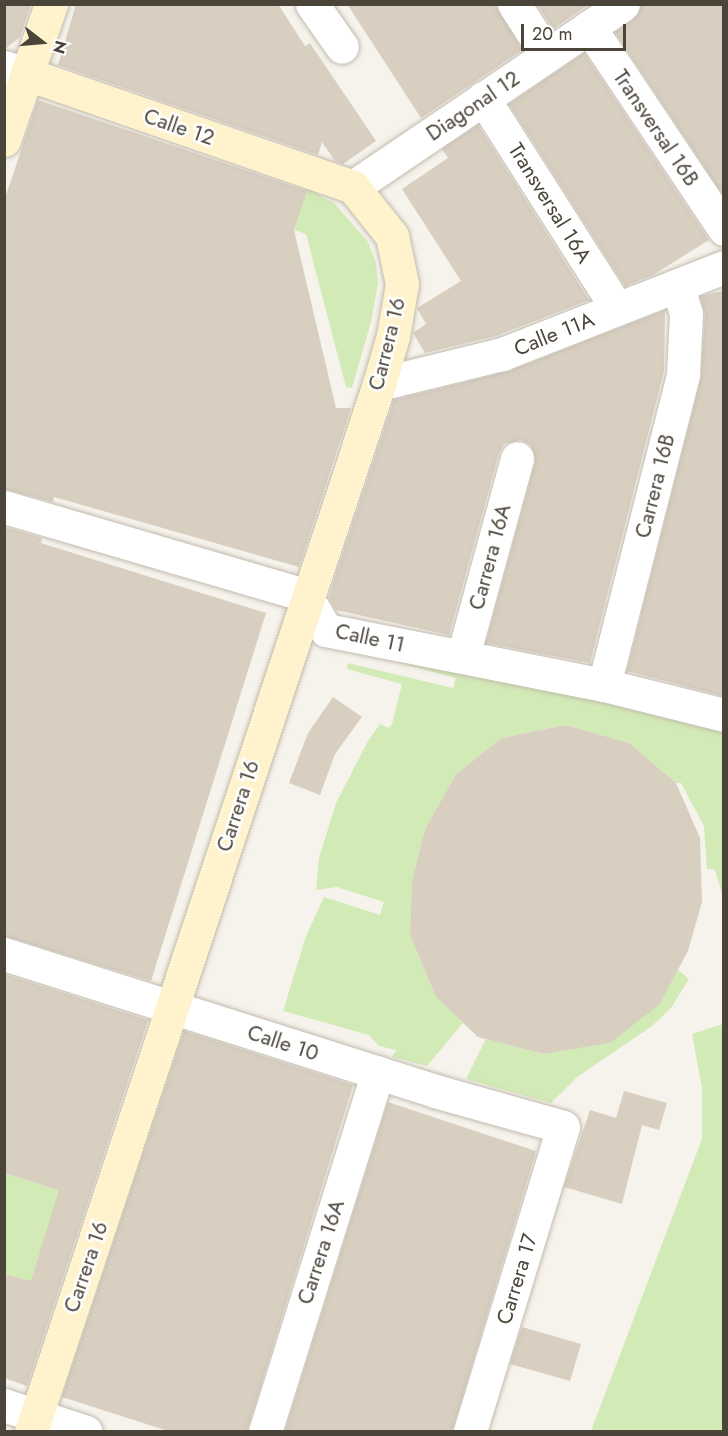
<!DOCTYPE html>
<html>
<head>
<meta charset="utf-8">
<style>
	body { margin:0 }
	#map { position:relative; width:728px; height:1436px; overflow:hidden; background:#f6f3ec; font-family:Jost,sans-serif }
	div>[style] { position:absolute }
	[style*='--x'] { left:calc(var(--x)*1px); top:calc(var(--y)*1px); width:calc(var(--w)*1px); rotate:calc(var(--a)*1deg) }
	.green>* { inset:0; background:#d2eab5 }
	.building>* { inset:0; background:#d8cfc1 }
	.roads { filter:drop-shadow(0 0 2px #c2bbae) drop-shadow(0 0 2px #c2bbae) }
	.street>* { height:33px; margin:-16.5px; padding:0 16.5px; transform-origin:16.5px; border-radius:16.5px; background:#fff }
	.secondary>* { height:33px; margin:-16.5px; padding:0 16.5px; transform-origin:16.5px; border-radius:16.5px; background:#fff3cd }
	span { translate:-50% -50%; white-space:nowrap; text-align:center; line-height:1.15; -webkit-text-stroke:5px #fff; paint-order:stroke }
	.street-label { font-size:21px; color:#4b4439 }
	.frame { position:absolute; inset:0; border:6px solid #4b4439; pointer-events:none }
	.north { position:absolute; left:12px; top:12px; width:60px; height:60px; -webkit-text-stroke:4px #fff; paint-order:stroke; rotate:106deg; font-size:16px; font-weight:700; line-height:24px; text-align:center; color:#4b4439 }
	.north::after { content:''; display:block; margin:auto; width:21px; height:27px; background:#4b4439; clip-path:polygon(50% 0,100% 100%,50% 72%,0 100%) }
	.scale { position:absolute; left:521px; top:24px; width:105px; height:27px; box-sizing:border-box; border:3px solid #4b4439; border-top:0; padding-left:8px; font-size:18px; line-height:21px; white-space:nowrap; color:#4b4439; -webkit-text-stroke:4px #fff; paint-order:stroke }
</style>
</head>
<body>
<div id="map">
	<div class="green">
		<div style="clip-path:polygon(307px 189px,334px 203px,368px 242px,376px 263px,378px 284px,371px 322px,352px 388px,346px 387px,306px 234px,294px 230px)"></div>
		<div style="clip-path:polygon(340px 647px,601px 698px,723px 731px,723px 897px,715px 870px,707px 869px,704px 826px,681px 783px,676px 783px,629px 743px,566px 725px,502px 738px,456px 774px,425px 829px,412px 881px,410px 935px,436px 997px,463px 1023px,427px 1066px,392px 1057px,396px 1050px,379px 1046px,369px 1035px,283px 1011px,306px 936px,324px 897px,380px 915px,384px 902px,337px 887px,316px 890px,319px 858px,336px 803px,368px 741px,380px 724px,389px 728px,392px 724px,402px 684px,347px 669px,348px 663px,453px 688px,456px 678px)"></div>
		<div style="clip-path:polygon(678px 970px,689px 979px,671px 1008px,652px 1026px,577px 1077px,551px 1103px,466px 1079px,486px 1039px,544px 1054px,610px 1043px)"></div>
		<div style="clip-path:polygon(723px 1024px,723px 1431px,591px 1431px,702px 1139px,702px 1088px,692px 1034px)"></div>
		<div style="clip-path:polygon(4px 1173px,60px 1190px,32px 1282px,5px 1274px)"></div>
	</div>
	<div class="building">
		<div style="clip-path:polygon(4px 4px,31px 4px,20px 37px,5px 49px)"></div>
		<div style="clip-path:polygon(76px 4px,278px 4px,305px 46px,310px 43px,376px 141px,343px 164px,335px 161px,322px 142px,318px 155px,58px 65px)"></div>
		<div style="clip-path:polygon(347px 4px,495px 4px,522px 50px,421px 118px)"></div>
		<div style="clip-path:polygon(537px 4px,589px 4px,553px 29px)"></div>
		<div style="clip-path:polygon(641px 4px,723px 4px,723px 195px,615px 32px,634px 19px)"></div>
		<div style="clip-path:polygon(584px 53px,709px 240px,653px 275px,625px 286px,509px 104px)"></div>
		<div style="clip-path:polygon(38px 100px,307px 191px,294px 230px,336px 408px,351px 408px,299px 567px,54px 497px,53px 502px,4px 489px,4px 201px)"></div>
		<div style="clip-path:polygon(478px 125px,589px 300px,496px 336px,425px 353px,413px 333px,426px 324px,417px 308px,461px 281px,402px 189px,448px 158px,442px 149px)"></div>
		<div style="clip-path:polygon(723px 291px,723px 696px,627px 671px,701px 378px,705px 315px,700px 296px)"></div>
		<div style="clip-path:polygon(665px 310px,664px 371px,590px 663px,486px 643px,535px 463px,531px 445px,521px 440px,504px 444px,499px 453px,449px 635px,336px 610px,329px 598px,335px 577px,394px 400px,509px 371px)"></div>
		<div style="clip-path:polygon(4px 527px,42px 538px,41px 543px,266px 613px,151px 981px,4px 936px)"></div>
		<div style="clip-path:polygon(333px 697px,362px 717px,335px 754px,320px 795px,289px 783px,308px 733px)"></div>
		<div style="clip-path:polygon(566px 725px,629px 743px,676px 783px,700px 838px,702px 902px,688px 951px,659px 1005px,610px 1043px,544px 1054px,478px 1037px,436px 997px,410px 935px,412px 881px,425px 829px,456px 774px,502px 738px)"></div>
		<div style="clip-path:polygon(4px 974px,148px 1020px,27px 1386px,4px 1378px,4px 1274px,31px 1281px,59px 1190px,4px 1173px)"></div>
		<div style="clip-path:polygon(184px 1031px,353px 1085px,247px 1431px,168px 1431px,62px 1397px)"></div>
		<div style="clip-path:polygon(624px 1091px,667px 1103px,659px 1130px,642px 1125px,622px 1204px,564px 1187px,590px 1110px,616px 1118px)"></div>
		<div style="clip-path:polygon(388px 1102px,536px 1151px,452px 1431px,285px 1431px)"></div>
		<div style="clip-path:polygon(522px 1327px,581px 1344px,570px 1381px,510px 1364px)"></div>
	</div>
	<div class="roads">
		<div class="street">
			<div style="--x:312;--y:4;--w:52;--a:55.1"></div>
			<div style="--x:514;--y:4;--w:61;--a:57.1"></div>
			<div style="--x:589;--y:27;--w:243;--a:56.2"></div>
			<div style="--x:4;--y:67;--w:24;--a:17"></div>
			<div style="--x:483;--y:98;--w:249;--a:57.5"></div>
			<div style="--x:353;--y:187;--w:326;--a:-34.1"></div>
			<div style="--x:379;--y:384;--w:127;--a:-13.7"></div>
			<div style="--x:502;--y:354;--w:238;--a:-21.4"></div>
			<div style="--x:4;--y:507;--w:314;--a:16.3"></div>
			<div style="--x:305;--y:595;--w:41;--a:59"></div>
			<div style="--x:326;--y:630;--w:283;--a:11.2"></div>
			<div style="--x:604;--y:685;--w:124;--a:14"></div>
			<div style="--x:463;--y:656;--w:205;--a:-74.7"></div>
			<div style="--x:604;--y:685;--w:321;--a:-75.7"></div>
			<div style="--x:683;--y:374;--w:60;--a:-87.1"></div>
			<div style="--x:686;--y:314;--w:29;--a:-106"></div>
			<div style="--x:4;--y:954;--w:452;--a:17.6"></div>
			<div style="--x:435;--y:1091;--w:133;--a:15.7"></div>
			<div style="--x:563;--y:1127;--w:319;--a:107"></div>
			<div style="--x:4;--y:1405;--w:86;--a:18.2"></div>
			<div style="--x:265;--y:1432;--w:377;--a:-72.6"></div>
		</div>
		<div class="secondary">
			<div style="--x:27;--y:74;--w:345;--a:19.1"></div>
			<div style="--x:353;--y:187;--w:63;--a:51.5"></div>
			<div style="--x:392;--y:236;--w:49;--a:78.2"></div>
			<div style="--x:402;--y:284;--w:53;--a:99.8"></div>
			<div style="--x:393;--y:336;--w:50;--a:106.3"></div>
			<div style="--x:379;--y:384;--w:1104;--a:108.37"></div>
			<div style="--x:4;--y:140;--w:144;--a:-70.9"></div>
		</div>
	</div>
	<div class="street-label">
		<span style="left:473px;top:106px;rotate:-34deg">Diagonal 12</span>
		<span style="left:179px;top:127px;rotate:19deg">Calle 12</span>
		<span style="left:656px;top:128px;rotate:56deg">Transversal 16B</span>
		<span style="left:550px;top:203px;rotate:58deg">Transversal 16A</span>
		<span style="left:554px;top:334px;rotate:-22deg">Calle 11A</span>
		<span style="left:387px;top:344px;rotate:-76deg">Carrera 16</span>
		<span style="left:655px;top:486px;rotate:-76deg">Carrera 16B</span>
		<span style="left:490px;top:557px;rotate:-75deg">Carrera 16A</span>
		<span style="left:370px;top:638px;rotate:12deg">Calle 11</span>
		<span style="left:238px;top:806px;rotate:-72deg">Carrera 16</span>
		<span style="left:283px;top:1043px;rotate:18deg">Calle 10</span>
		<span style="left:321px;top:1252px;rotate:-72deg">Carrera 16A</span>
		<span style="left:86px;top:1267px;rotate:-71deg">Carrera 16</span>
		<span style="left:517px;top:1279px;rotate:-73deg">Carrera 17</span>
	</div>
	<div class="frame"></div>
	<div class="north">N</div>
	<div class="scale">20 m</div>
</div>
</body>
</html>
